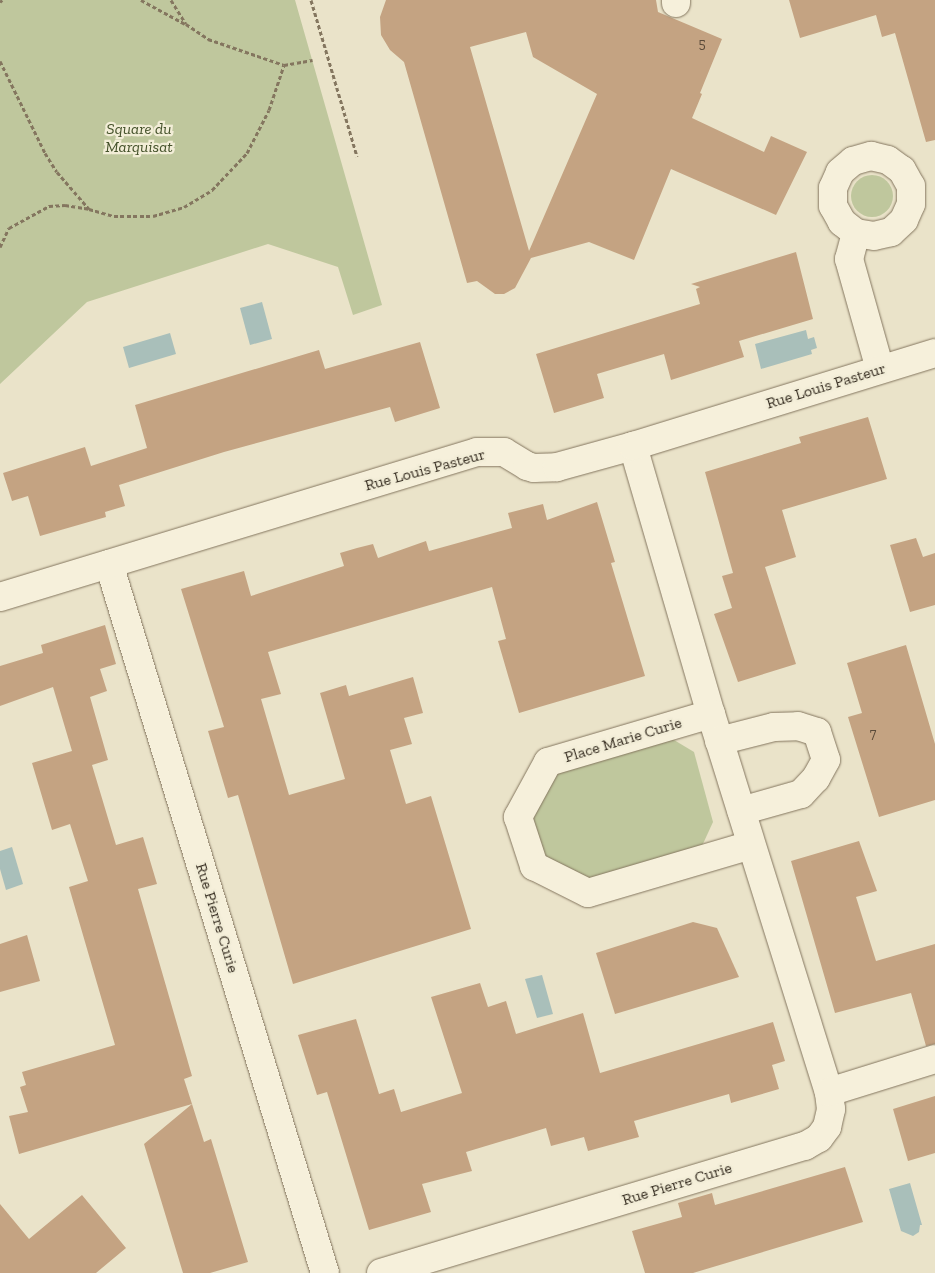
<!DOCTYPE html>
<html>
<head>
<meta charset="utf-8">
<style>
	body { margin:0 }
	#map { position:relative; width:935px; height:1273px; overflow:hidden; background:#eae3c9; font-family:"Zilla Slab",serif }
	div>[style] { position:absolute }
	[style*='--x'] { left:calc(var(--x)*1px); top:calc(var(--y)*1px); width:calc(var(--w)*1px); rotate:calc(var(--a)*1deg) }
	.green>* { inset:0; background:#bfc79d }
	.round { border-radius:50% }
	.water>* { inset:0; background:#a9bfba }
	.building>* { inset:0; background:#c4a382 }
	.path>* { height:3px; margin-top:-1.5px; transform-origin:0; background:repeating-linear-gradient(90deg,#84765f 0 4px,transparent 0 6.5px) }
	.roads { filter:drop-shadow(0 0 1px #84765f) drop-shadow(0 0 1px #84765f) }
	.minor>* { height:28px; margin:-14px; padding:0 14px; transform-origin:14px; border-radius:14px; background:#f6f0db }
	span { translate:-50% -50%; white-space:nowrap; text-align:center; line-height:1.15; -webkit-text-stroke:4.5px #f2edd7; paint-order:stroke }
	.number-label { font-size:14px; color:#5a4a39 }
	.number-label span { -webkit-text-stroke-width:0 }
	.park-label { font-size:16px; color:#44512a; font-style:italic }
	.street-label { font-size:16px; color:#362d21 }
</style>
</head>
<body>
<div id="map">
	<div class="green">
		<div style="clip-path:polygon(0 0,295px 0,382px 305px,353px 315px,338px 267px,268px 244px,87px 302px,0 384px)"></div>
		<div class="round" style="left:851px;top:175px;width:42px;height:42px"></div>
		<div style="clip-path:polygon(669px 737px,694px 752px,713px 822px,702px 846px,589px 879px,542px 856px,532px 818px,557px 772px)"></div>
	</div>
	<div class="water">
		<div style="clip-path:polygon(262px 302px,272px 339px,250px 345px,240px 308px)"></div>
		<div style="clip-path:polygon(806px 330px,808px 339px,814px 337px,817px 348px,811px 350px,812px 354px,761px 369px,755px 344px)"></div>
		<div style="clip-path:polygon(170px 333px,176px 354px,129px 368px,123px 347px)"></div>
		<div style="clip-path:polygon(12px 847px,23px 884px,6px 890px,0 869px,0 851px)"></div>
		<div style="clip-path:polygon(542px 975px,553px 1014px,537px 1018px,525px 979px)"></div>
		<div style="clip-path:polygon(910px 1183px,922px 1225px,920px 1225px,919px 1232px,913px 1236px,901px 1231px,889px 1189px)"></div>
	</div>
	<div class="building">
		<div style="clip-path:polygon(evenodd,386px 0,656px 0,658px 12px,722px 39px,700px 93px,702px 94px,692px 118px,764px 152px,771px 136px,807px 152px,776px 215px,671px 169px,634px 260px,589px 242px,531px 258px,515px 288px,504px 294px,495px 294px,477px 281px,467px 283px,404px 62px,390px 50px,381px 35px,380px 17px,386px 0,526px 32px,533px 57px,597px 94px,529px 251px,470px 47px,526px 32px)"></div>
		<div style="clip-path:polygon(789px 0,935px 0,935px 140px,926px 142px,895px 33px,882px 37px,876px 15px,800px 38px)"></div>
		<div style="clip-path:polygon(796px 252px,813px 319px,739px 341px,744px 357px,671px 380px,664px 354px,597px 374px,604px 398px,554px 413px,536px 354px,700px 304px,696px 289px,700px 287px,691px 284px)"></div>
		<div style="clip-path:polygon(420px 342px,440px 408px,395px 422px,390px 407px,224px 452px,119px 485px,125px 506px,105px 512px,106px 517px,40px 536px,28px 496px,12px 501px,3px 473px,85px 447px,91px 466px,147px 448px,135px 405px,319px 350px,325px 369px)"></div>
		<div style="clip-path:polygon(868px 417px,887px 479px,782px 510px,796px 557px,765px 567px,796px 664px,738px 682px,714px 614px,732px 608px,722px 576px,733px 573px,705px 472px,801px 443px,799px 437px)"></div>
		<div style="clip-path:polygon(597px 502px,615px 562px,611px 563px,645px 676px,519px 713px,498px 641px,506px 639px,492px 587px,268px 652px,281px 694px,261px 699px,289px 795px,345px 779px,320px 693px,346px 685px,349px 696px,413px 677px,423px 713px,404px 718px,412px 744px,390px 750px,406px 804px,431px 796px,471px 929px,293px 984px,238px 795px,228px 798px,208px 731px,224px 727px,181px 589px,244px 571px,251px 596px,344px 566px,340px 553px,357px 548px,373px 544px,378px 558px,426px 541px,429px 551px,512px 528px,508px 513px,543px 504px,547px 520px)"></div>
		<div style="clip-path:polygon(916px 538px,923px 557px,935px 553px,935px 605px,910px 612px,890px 545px)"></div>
		<div style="clip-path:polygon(105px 625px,116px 664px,100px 669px,107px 691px,90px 697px,108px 760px,92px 765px,116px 845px,143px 837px,157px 884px,138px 889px,192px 1076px,184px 1079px,192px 1104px,19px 1154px,9px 1116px,28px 1112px,20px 1087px,26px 1085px,22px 1072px,115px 1045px,69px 887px,88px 881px,70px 824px,52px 830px,32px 763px,72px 751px,53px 687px,0 706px,0 666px,43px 653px,41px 645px)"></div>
		<div style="clip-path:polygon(906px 645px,935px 744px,935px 800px,879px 817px,848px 717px,862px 713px,847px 663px)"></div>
		<div style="clip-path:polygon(859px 841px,877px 891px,856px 897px,876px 961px,935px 944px,935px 1044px,926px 1046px,911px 993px,835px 1013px,791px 861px)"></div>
		<div style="clip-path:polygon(693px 922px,717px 928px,739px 977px,615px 1014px,596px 953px)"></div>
		<div style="clip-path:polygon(27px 935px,40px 981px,0 992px,0 944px)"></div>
		<div style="clip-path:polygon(480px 983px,488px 1007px,506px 1001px,516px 1034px,583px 1013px,600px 1073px,773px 1022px,785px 1061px,772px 1065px,779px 1089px,731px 1103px,729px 1094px,634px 1121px,639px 1137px,588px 1151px,584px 1137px,551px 1146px,546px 1128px,466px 1152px,472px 1171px,422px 1184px,431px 1212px,369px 1230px,327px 1092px,317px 1095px,298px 1035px,356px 1019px,379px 1094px,394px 1089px,401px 1112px,462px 1093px,431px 997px)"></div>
		<div style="clip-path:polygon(935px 1096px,935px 1153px,908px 1161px,893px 1109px)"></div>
		<div style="clip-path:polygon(192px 1104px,204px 1142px,211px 1139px,248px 1262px,210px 1273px,183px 1273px,144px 1144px)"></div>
		<div style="clip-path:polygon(845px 1167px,863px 1222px,693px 1273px,645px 1273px,632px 1231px,682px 1217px,678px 1203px,712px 1193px,715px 1205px)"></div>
		<div style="clip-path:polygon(82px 1195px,126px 1248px,96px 1273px,0 1273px,0 1204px,29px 1239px)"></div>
	</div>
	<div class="path">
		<div style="--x:141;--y:0;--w:50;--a:28.6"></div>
		<div style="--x:171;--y:0;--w:28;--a:58"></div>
		<div style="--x:186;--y:24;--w:27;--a:34"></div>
		<div style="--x:208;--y:39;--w:80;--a:18.9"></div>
		<div style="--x:284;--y:65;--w:29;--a:-10"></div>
		<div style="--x:311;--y:0;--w:163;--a:73.6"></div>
		<div style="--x:0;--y:2;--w:3;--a:-45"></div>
		<div style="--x:0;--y:61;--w:102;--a:63.9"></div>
		<div style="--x:45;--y:153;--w:22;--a:58"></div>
		<div style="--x:57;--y:172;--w:49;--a:49.1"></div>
		<div style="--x:0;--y:247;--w:21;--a:-65"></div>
		<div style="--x:9;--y:228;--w:46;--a:-28.8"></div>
		<div style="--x:49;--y:206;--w:16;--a:-4"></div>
		<div style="--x:65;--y:205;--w:24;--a:9"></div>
		<div style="--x:89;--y:209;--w:26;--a:16"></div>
		<div style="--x:114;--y:216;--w:39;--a:0"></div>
		<div style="--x:153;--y:216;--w:32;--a:-16"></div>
		<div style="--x:184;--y:207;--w:33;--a:-31"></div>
		<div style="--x:212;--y:190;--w:51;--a:-46.6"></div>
		<div style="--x:247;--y:153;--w:48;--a:-62.9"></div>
		<div style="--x:269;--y:110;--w:47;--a:-71.6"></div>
	</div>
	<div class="roads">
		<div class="minor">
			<div style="--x:676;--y:3;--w:3;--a:-90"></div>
			<div style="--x:856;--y:233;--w:18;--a:-142"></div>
			<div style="--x:842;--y:222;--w:18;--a:-119"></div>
			<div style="--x:833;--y:206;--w:18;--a:-90"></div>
			<div style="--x:833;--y:188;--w:17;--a:-66"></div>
			<div style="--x:840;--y:172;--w:17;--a:-40"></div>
			<div style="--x:853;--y:161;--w:19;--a:-16"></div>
			<div style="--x:871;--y:156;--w:17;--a:13"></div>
			<div style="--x:888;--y:160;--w:17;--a:36"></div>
			<div style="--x:902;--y:170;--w:18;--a:61"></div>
			<div style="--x:911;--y:186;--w:18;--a:90"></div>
			<div style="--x:911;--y:204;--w:17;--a:114"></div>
			<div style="--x:904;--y:220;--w:18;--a:137"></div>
			<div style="--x:891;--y:232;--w:17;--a:167"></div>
			<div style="--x:874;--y:236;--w:18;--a:-171"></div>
			<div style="--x:856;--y:233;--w:27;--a:105"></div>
			<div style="--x:849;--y:259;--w:114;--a:74.3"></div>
			<div style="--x:633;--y:446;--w:279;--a:73.8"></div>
			<div style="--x:711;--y:714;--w:396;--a:72.7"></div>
			<div style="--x:109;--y:564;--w:741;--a:73.06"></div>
			<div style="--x:0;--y:597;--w:499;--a:-16.9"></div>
			<div style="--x:477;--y:452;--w:27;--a:0"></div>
			<div style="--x:504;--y:452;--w:27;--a:31"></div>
			<div style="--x:527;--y:466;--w:7;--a:16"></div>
			<div style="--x:534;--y:468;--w:23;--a:-2"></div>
			<div style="--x:557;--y:467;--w:79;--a:-15.4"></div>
			<div style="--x:633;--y:446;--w:316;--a:-17.1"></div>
			<div style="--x:711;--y:714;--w:170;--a:163.6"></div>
			<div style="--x:548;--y:762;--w:63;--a:118.6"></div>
			<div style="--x:518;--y:817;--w:52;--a:71.9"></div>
			<div style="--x:534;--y:866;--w:60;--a:26.6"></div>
			<div style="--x:588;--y:893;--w:170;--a:-16.4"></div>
			<div style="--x:719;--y:741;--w:57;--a:-14.3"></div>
			<div style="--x:774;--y:727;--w:24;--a:-2"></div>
			<div style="--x:798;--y:726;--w:20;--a:18"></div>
			<div style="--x:817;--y:732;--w:29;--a:72"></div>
			<div style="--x:826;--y:760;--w:21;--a:119"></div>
			<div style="--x:816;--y:778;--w:22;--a:133"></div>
			<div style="--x:801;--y:794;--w:62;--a:164.2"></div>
			<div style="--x:381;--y:1273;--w:443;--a:-16.7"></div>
			<div style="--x:805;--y:1146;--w:16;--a:-30"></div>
			<div style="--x:819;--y:1138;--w:14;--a:-54"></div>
			<div style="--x:827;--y:1127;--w:18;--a:-77"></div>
			<div style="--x:831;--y:1109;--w:17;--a:-97"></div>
			<div style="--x:829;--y:1092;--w:111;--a:-17.3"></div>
		</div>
	</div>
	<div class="number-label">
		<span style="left:702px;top:44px">5</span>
		<span style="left:873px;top:734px">7</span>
	</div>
	<div class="park-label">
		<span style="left:139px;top:138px">Square du<br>Marquisat</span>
	</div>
	<div class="street-label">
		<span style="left:826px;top:386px;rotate:-17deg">Rue Louis Pasteur</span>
		<span style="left:425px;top:470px;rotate:-15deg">Rue Louis Pasteur</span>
		<span style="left:623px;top:740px;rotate:-17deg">Place Marie Curie</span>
		<span style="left:217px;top:918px;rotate:73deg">Rue Pierre Curie</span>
		<span style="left:677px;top:1184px;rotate:-17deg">Rue Pierre Curie</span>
	</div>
</div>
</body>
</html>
